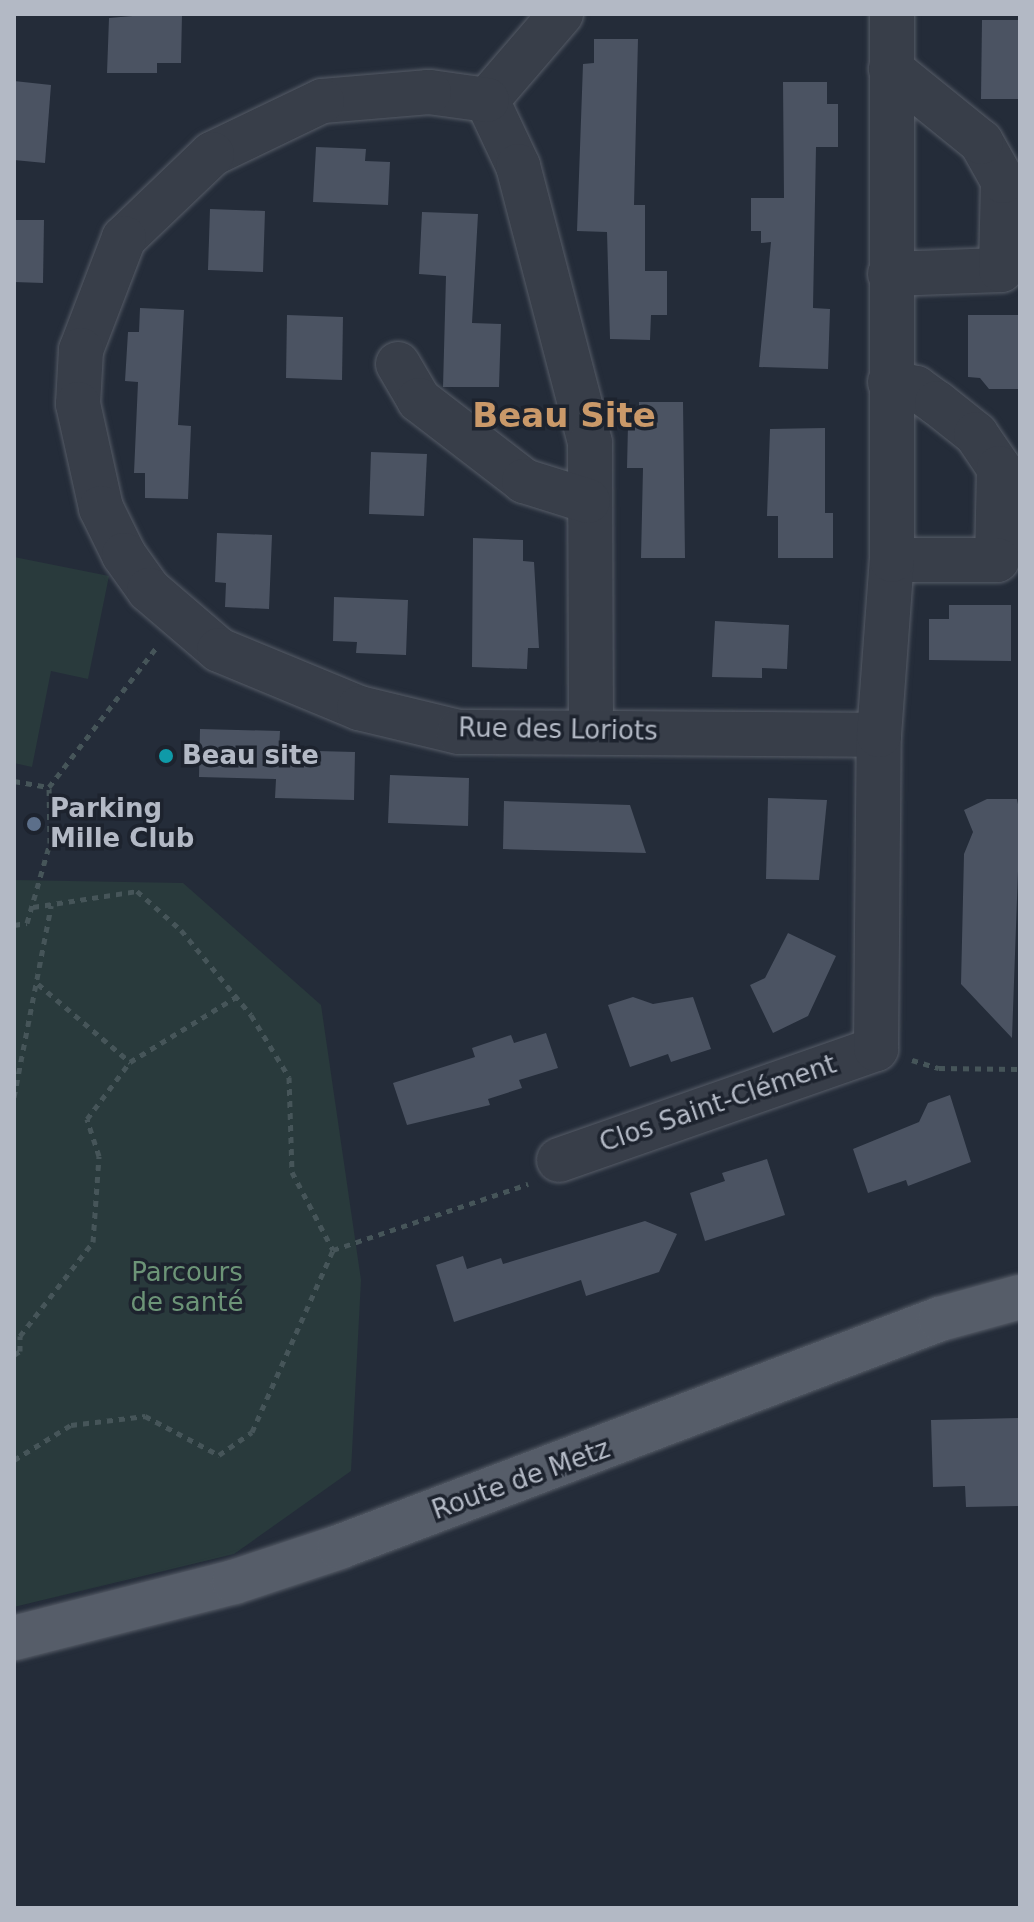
<!DOCTYPE html>
<html>
<head>
<meta charset="utf-8">
<style>
	body { margin:0 }
	#map { position:relative; width:1034px; height:1922px; overflow:hidden; background:#242c39; font-family:"DejaVu Sans",sans-serif }
	div>[style] { position:absolute }
	[style*='--x'] { left:calc(var(--x)*1px); top:calc(var(--y)*1px); width:calc(var(--w)*1px); rotate:calc(var(--a)*1deg) }
	.green>* { inset:0; background:#293a3c }
	.building>* { inset:0; background:#4b5362 }
	.path>* { height:5px; margin-top:-2.5px; transform-origin:0; background:repeating-linear-gradient(90deg,#465559 0 6px,transparent 0 12px) }
	.roads { filter:drop-shadow(0 0 2px #565c67) drop-shadow(0 0 2px #565c67) }
	.minor>* { height:44px; margin:-22px; padding:0 22px; transform-origin:22px; border-radius:22px; background:#383e49 }
	.major>* { height:44px; margin:-22px; padding:0 22px; transform-origin:22px; border-radius:22px; background:#565d69 }
	.dots>* { width:22px; height:22px; translate:-50% -50%; box-sizing:border-box; border:4px solid #1d232e; border-radius:50% }
	span { translate:-50% -50%; white-space:nowrap; text-align:center; line-height:1.15; -webkit-text-stroke:7px #1d232e; paint-order:stroke }
	.street-label { font-size:26px; color:#b3b9c5 }
	.poi-label { font-size:26px; color:#b3b9c5; font-weight:700 }
	.left { translate:0 -50%; text-align:left }
	.park-label { font-size:26px; color:#6c9477 }
	.district-label { font-size:34px; color:#ca9969; font-weight:700 }
	.frame { position:absolute; inset:0; border:16px solid #b3b9c5; pointer-events:none }
</style>
</head>
<body>
<div id="map">
	<div class="green">
		<div style="clip-path:polygon(14px 557px,109px 576px,88px 679px,51px 671px,32px 767px,14px 763px)"></div>
		<div style="clip-path:polygon(14px 880px,183px 883px,321px 1005px,361px 1280px,351px 1471px,234px 1554px,14px 1607px)"></div>
	</div>
	<div class="building">
		<div style="clip-path:polygon(156px 14px,182px 14px,181px 63px,157px 63px,157px 73px,107px 73px,109px 18px)"></div>
		<div style="clip-path:polygon(982px 20px,1020px 20px,1020px 99px,981px 99px)"></div>
		<div style="clip-path:polygon(594px 39px,638px 39px,634px 205px,645px 205px,645px 271px,667px 271px,667px 315px,651px 315px,650px 340px,610px 339px,607px 232px,577px 231px,583px 64px,594px 63px)"></div>
		<div style="clip-path:polygon(14px 81px,51px 85px,45px 163px,14px 160px)"></div>
		<div style="clip-path:polygon(783px 82px,827px 82px,827px 104px,838px 104px,838px 147px,816px 147px,813px 308px,830px 309px,828px 369px,759px 367px,771px 242px,761px 243px,761px 231px,751px 231px,751px 198px,784px 198px)"></div>
		<div style="clip-path:polygon(316px 147px,366px 149px,365px 161px,390px 162px,388px 205px,313px 202px)"></div>
		<div style="clip-path:polygon(210px 209px,265px 211px,263px 272px,208px 270px)"></div>
		<div style="clip-path:polygon(422px 212px,478px 214px,472px 323px,501px 324px,499px 387px,443px 387px,446px 276px,419px 274px)"></div>
		<div style="clip-path:polygon(14px 220px,44px 220px,43px 283px,14px 282px)"></div>
		<div style="clip-path:polygon(140px 308px,184px 310px,178px 425px,191px 426px,188px 499px,145px 498px,145px 473px,134px 473px,138px 382px,125px 381px,128px 332px,139px 332px)"></div>
		<div style="clip-path:polygon(287px 315px,343px 317px,342px 380px,286px 378px)"></div>
		<div style="clip-path:polygon(968px 315px,1020px 315px,1020px 389px,989px 389px,980px 378px,968px 377px)"></div>
		<div style="clip-path:polygon(639px 402px,683px 402px,685px 558px,641px 558px,643px 468px,627px 468px,628px 424px,639px 423px)"></div>
		<div style="clip-path:polygon(825px 428px,825px 513px,833px 513px,833px 558px,778px 558px,778px 516px,767px 516px,770px 429px)"></div>
		<div style="clip-path:polygon(371px 452px,427px 454px,424px 516px,369px 514px)"></div>
		<div style="clip-path:polygon(217px 533px,272px 535px,269px 609px,225px 607px,226px 583px,215px 582px)"></div>
		<div style="clip-path:polygon(473px 538px,523px 540px,523px 561px,534px 562px,539px 648px,528px 648px,527px 669px,472px 667px)"></div>
		<div style="clip-path:polygon(334px 597px,408px 600px,406px 655px,356px 653px,357px 642px,333px 641px)"></div>
		<div style="clip-path:polygon(949px 605px,1011px 605px,1011px 661px,929px 660px,929px 619px,949px 619px)"></div>
		<div style="clip-path:polygon(715px 621px,789px 625px,787px 669px,762px 668px,762px 678px,712px 677px)"></div>
		<div style="clip-path:polygon(200px 729px,280px 731px,279px 750px,355px 752px,354px 800px,275px 798px,276px 779px,199px 777px)"></div>
		<div style="clip-path:polygon(390px 775px,469px 778px,468px 826px,388px 823px)"></div>
		<div style="clip-path:polygon(768px 798px,827px 800px,819px 880px,766px 879px)"></div>
		<div style="clip-path:polygon(987px 799px,1017px 799px,1020px 815px,1012px 1038px,961px 984px,964px 854px,973px 832px,964px 810px)"></div>
		<div style="clip-path:polygon(504px 801px,630px 805px,646px 853px,503px 849px)"></div>
		<div style="clip-path:polygon(788px 933px,836px 956px,808px 1016px,773px 1033px,750px 985px,765px 978px)"></div>
		<div style="clip-path:polygon(633px 997px,653px 1004px,693px 997px,711px 1049px,671px 1062px,668px 1054px,630px 1067px,608px 1005px)"></div>
		<div style="clip-path:polygon(546px 1033px,558px 1068px,519px 1080px,522px 1088px,488px 1099px,490px 1105px,407px 1125px,393px 1083px,475px 1057px,472px 1048px,511px 1035px,514px 1043px)"></div>
		<div style="clip-path:polygon(950px 1095px,971px 1162px,908px 1186px,906px 1180px,868px 1193px,853px 1149px,919px 1122px,928px 1103px)"></div>
		<div style="clip-path:polygon(767px 1159px,785px 1215px,705px 1241px,690px 1193px,725px 1181px,722px 1173px)"></div>
		<div style="clip-path:polygon(645px 1221px,677px 1234px,659px 1272px,586px 1296px,581px 1280px,454px 1322px,436px 1265px,463px 1256px,467px 1269px,501px 1258px,503px 1264px)"></div>
		<div style="clip-path:polygon(1020px 1418px,1020px 1506px,966px 1507px,965px 1486px,933px 1487px,931px 1420px)"></div>
	</div>
	<div class="path">
		<div style="--x:14;--y:781;--w:36;--a:10"></div>
		<div style="--x:33;--y:907;--w:105;--a:-8.7"></div>
		<div style="--x:137;--y:891;--w:59;--a:41.6"></div>
		<div style="--x:181;--y:930;--w:110;--a:50.5"></div>
		<div style="--x:251;--y:1015;--w:73;--a:58.5"></div>
		<div style="--x:289;--y:1077;--w:95;--a:88.2"></div>
		<div style="--x:292;--y:1172;--w:88;--a:62.3"></div>
		<div style="--x:14;--y:925;--w:13;--a:-9"></div>
		<div style="--x:27;--y:923;--w:83;--a:-74"></div>
		<div style="--x:50;--y:843;--w:56;--a:-91"></div>
		<div style="--x:49;--y:787;--w:175;--a:-52.4"></div>
		<div style="--x:38;--y:984;--w:121;--a:40.3"></div>
		<div style="--x:912;--y:1060;--w:28;--a:17"></div>
		<div style="--x:939;--y:1068;--w:81;--a:0.7"></div>
		<div style="--x:14;--y:1097;--w:195;--a:-79"></div>
		<div style="--x:14;--y:1355;--w:7;--a:-34"></div>
		<div style="--x:20;--y:1351;--w:15;--a:-90"></div>
		<div style="--x:20;--y:1336;--w:119;--a:-52.2"></div>
		<div style="--x:93;--y:1242;--w:86;--a:-86"></div>
		<div style="--x:99;--y:1156;--w:39;--a:-108"></div>
		<div style="--x:87;--y:1119;--w:71;--a:-53"></div>
		<div style="--x:130;--y:1062;--w:124;--a:-31.5"></div>
		<div style="--x:14;--y:1460;--w:67;--a:-31.6"></div>
		<div style="--x:71;--y:1425;--w:75;--a:-6.9"></div>
		<div style="--x:145;--y:1416;--w:84;--a:27.8"></div>
		<div style="--x:219;--y:1455;--w:40;--a:-34.9"></div>
		<div style="--x:252;--y:1432;--w:199;--a:-66"></div>
		<div style="--x:333;--y:1250;--w:206;--a:-18.7"></div>
	</div>
	<div class="roads">
		<div class="minor">
			<div style="--x:561;--y:14;--w:113;--a:130.7"></div>
			<div style="--x:487;--y:100;--w:73;--a:64.8"></div>
			<div style="--x:518;--y:166;--w:286;--a:75.4"></div>
			<div style="--x:590;--y:443;--w:288;--a:89.8"></div>
			<div style="--x:487;--y:100;--w:59;--a:-172.1"></div>
			<div style="--x:429;--y:92;--w:107;--a:175.2"></div>
			<div style="--x:322;--y:101;--w:122;--a:154.3"></div>
			<div style="--x:212;--y:154;--w:122;--a:136.3"></div>
			<div style="--x:124;--y:238;--w:120;--a:111"></div>
			<div style="--x:81;--y:350;--w:54;--a:93.2"></div>
			<div style="--x:78;--y:404;--w:107;--a:77.5"></div>
			<div style="--x:101;--y:508;--w:52;--a:63.9"></div>
			<div style="--x:124;--y:555;--w:43;--a:54.5"></div>
			<div style="--x:149;--y:590;--w:92;--a:40.6"></div>
			<div style="--x:219;--y:650;--w:152;--a:22.5"></div>
			<div style="--x:359;--y:708;--w:103;--a:13.5"></div>
			<div style="--x:459;--y:732;--w:420;--a:0.4"></div>
			<div style="--x:890;--y:274;--w:111;--a:-2.1"></div>
			<div style="--x:1001;--y:270;--w:89;--a:-88.7"></div>
			<div style="--x:1003;--y:181;--w:45;--a:-119.4"></div>
			<div style="--x:981;--y:142;--w:116;--a:-141"></div>
			<div style="--x:398;--y:364;--w:42;--a:59.7"></div>
			<div style="--x:419;--y:400;--w:133;--a:37.6"></div>
			<div style="--x:524;--y:481;--w:67;--a:17.4"></div>
			<div style="--x:890;--y:382;--w:27;--a:13"></div>
			<div style="--x:916;--y:388;--w:26;--a:36"></div>
			<div style="--x:937;--y:403;--w:50;--a:38.5"></div>
			<div style="--x:976;--y:434;--w:41;--a:55.9"></div>
			<div style="--x:999;--y:468;--w:92;--a:91.2"></div>
			<div style="--x:997;--y:560;--w:105;--a:180"></div>
			<div style="--x:559;--y:1160;--w:336;--a:-19.3"></div>
			<div style="--x:876;--y:1049;--w:314;--a:-89.5"></div>
			<div style="--x:879;--y:735;--w:175;--a:-85.8"></div>
			<div style="--x:892;--y:560;--w:546;--a:-90"></div>
		</div>
		<div class="major">
			<div style="--x:14;--y:1638;--w:227;--a:-14.3"></div>
			<div style="--x:234;--y:1582;--w:111;--a:-18.4"></div>
			<div style="--x:339;--y:1547;--w:643;--a:-20.78"></div>
			<div style="--x:940;--y:1319;--w:83;--a:-15.4"></div>
		</div>
	</div>
	<div class="dots">
		<div style="left:166px;top:756px;background:#0f9aa8"></div>
		<div style="left:34px;top:824px;background:#5c6f8a"></div>
	</div>
	<div class="street-label">
		<span style="left:558px;top:730px;rotate:1deg">Rue des Loriots</span>
		<span style="left:718px;top:1104px;rotate:-19deg">Clos Saint-Clément</span>
		<span style="left:521px;top:1480px;rotate:-20deg">Route de Metz</span>
	</div>
	<div class="poi-label">
		<span class="left" style="left:182px;top:756px">Beau site</span>
		<span class="left" style="left:50px;top:824px">Parking<br>Mille Club</span>
	</div>
	<div class="park-label">
		<span style="left:187px;top:1288px">Parcours<br>de santé</span>
	</div>
	<div class="district-label">
		<span style="left:564px;top:416px">Beau Site</span>
	</div>
	<div class="frame"></div>
</div>
</body>
</html>
